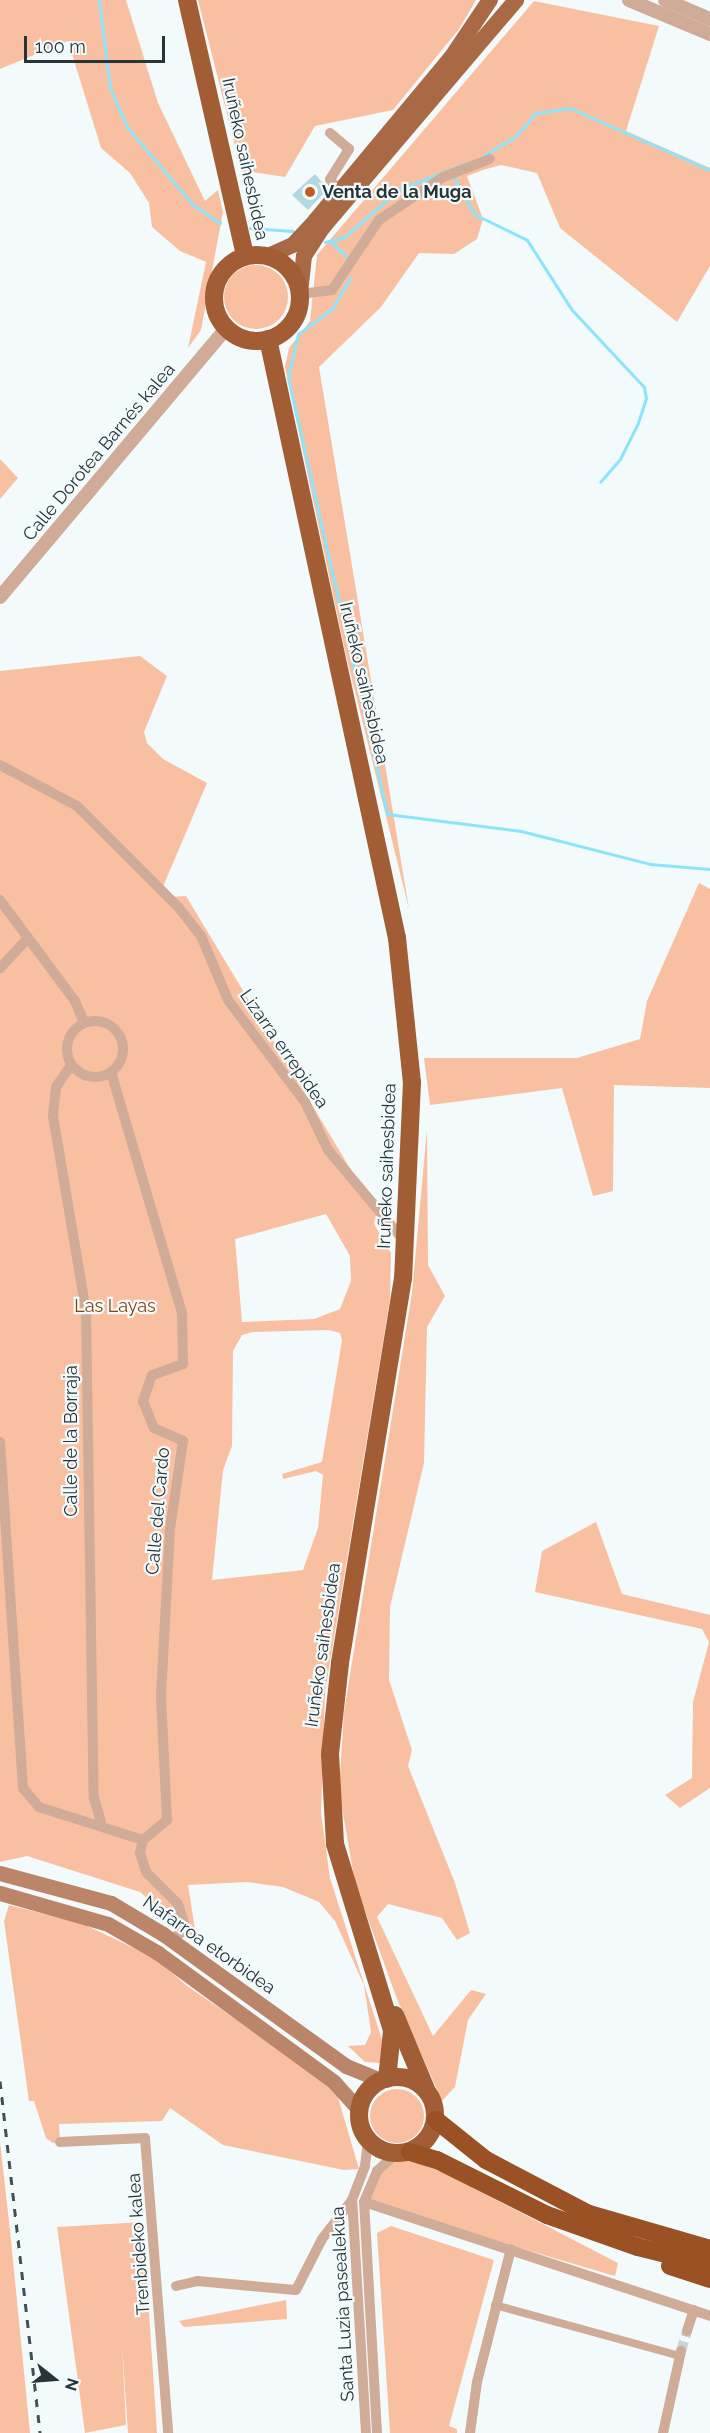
<!DOCTYPE html>
<html>
<head>
<meta charset="utf-8">
<style>
	body { margin:0 }
	#map { position:relative; width:710px; height:2433px; overflow:hidden; background:#f3fafc; font-family:Raleway,sans-serif }
	div>[style] { position:absolute }
	[style*='--x'] { left:calc(var(--x)*1px); top:calc(var(--y)*1px); width:calc(var(--w)*1px); rotate:calc(var(--a)*1deg) }
	.green>* { inset:0; background:#f8c0a1 }
	.round { border-radius:50% }
	.stream>* { height:3px; margin:-1.5px; padding:0 1.5px; transform-origin:1.5px; border-radius:1.5px; background:#8be4fa }
	.building>* { inset:0; background:#b4d8e2 }
	.minor-tunnel>* { height:10px; margin-top:-5px; transform-origin:0; background:repeating-linear-gradient(90deg,#cad3d5 0 10px,transparent 0 15px) }
	.pedestrian>* { height:8px; margin:-4px; padding:0 4px; transform-origin:4px; border-radius:4px; background:#d0ab98 }
	.minor>* { height:10px; margin:-5px; padding:0 5px; transform-origin:5px; border-radius:5px; background:#d0ab98 }
	.minor>.ring { margin:-5px; padding:0; box-sizing:content-box; background:none; border:10px solid #d0ab98; border-radius:50% }
	.tertiary>* { height:14px; margin:-7px; padding:0 7px; transform-origin:7px; border-radius:7px; background:#d0ab98 }
	.secondary>* { height:15px; margin:-7.5px; padding:0 7.5px; transform-origin:7.5px; border-radius:7.5px; background:#ba8569 }
	.primary>* { height:16px; margin:-8px; padding:0 8px; transform-origin:8px; border-radius:8px; background:#a96945 }
	.trunk>* { height:18px; margin:-9px; padding:0 9px; transform-origin:9px; border-radius:9px; background:#a25d34 }
	.trunk>.ring { margin:-9px; padding:0; box-sizing:content-box; background:none; border:18px solid #a25d34; border-radius:50% }
	.motorway>* { height:18px; margin:-9px; padding:0 9px; transform-origin:9px; border-radius:9px; background:#9a5123 }
	.rail>* { height:3px; margin-top:-1.5px; transform-origin:0; background:repeating-linear-gradient(90deg,#435054 0 8px,transparent 0 16px) }
	.dots>* { width:16px; height:16px; translate:-50% -50%; box-sizing:border-box; border:3px solid #f3fafc; border-radius:50% }
	span { translate:-50% -50%; white-space:nowrap; text-align:center; line-height:1.15; -webkit-text-stroke:4.5px #f3fafc; paint-order:stroke }
	.street-label { font-size:18px; color:#273539 }
	.poi-label { font-size:18px; color:#273539; font-weight:700 }
	.left { translate:0 -50%; text-align:left }
	.park-label { font-size:18px; color:#88400d }
	.north { position:absolute; left:24px; top:2349px; width:60px; height:60px; -webkit-text-stroke:4px #f3fafc; paint-order:stroke; rotate:107deg; font-size:16px; font-weight:700; line-height:24px; text-align:center; color:#273539 }
	.north::after { content:''; display:block; margin:auto; width:21px; height:27px; background:#273539; clip-path:polygon(50% 0,100% 100%,50% 72%,0 100%) }
	.scale { position:absolute; left:24px; top:36px; width:141px; height:27px; box-sizing:border-box; border:3px solid #273539; border-top:0; padding-left:8px; font-size:18px; line-height:21px; white-space:nowrap; color:#273539; -webkit-text-stroke:4px #f3fafc; paint-order:stroke }
</style>
</head>
<body>
<div id="map">
	<div class="green">
		<div style="clip-path:polygon(0 0,126px 0,158px 103px,205px 201px,218px 190px,223px 212px,201px 330px,188px 348px,206px 262px,180px 251px,152px 227px,149px 203px,130px 173px,101px 148px,68px 41px,0 69px)"></div>
		<div style="clip-path:polygon(198px 0,476px 0,459px 29px,393px 110px,315px 126px,285px 177px,253px 172px,244px 181px)"></div>
		<div style="clip-path:polygon(534px 1px,659px 26px,626px 131px,710px 168px,710px 266px,677px 322px,560px 228px,537px 173px,501px 165px,483px 170px,467px 176px,483px 219px,477px 239px,454px 254px,419px 253px,381px 307px,319px 367px,409px 909px,345px 651px,285px 367px,289px 348px,310px 321px,317px 255px)"></div>
		<div class="round" style="left:224px;top:265px;width:64px;height:64px"></div>
		<div style="clip-path:polygon(0 459px,18px 478px,0 499px)"></div>
		<div style="clip-path:polygon(evenodd,140px 656px,167px 676px,144px 732px,147px 743px,163px 759px,207px 783px,162px 889px,169px 897px,186px 896px,377px 1213px,374px 1224px,391px 1253px,390px 1299px,325px 1692px,321px 1813px,330px 1878px,384px 2046px,381px 2063px,365px 2062px,348px 2046px,365px 2045px,371px 2032px,364px 1985px,335px 1921px,319px 1902px,283px 1887px,247px 1882px,188px 1885px,197px 1942px,140px 1892px,27px 1856px,0 1862px,0 671px,140px 656px,326px 1214px,350px 1256px,351px 1281px,340px 1309px,314px 1319px,242px 1322px,235px 1239px,326px 1214px,140px 656px,329px 1330px,340px 1333px,342px 1340px,322px 1462px,282px 1474px,283px 1479px,316px 1471px,323px 1475px,318px 1528px,303px 1570px,212px 1580px,223px 1470px,232px 1446px,233px 1351px,242px 1335px,253px 1332px,329px 1330px)"></div>
		<div style="clip-path:polygon(699px 883px,710px 889px,710px 1088px,614px 1085px,613px 1191px,593px 1196px,562px 1088px,430px 1105px,424px 1058px,577px 1058px,640px 1039px,647px 1001px)"></div>
		<div style="clip-path:polygon(427px 1129px,428px 1265px,445px 1296px,427px 1327px,424px 1463px,390px 1607px,389px 1680px,412px 1750px,408px 1766px,455px 1883px,470px 1933px,457px 1940px,442px 1918px,388px 1904px,377px 1917px,433px 2036px,471px 1990px,486px 1994px,468px 2020px,455px 2087px,442px 2101px,397px 1999px,355px 1883px,339px 1790px,344px 1712px,412px 1293px)"></div>
		<div style="clip-path:polygon(596px 1522px,622px 1594px,710px 1615px,710px 1788px,680px 1808px,665px 1795px,692px 1778px,693px 1702px,709px 1642px,702px 1629px,535px 1592px,542px 1551px)"></div>
		<div style="clip-path:polygon(9px 1905px,83px 1924px,155px 1958px,187px 1986px,291px 2057px,337px 2094px,359px 2169px,344px 2170px,223px 2145px,170px 2108px,162px 2121px,59px 2124px,60px 2142px,53px 2143px,46px 2138px,34px 2101px,29px 2101px,4px 1921px)"></div>
		<div class="round" style="left:370px;top:2089px;width:54px;height:54px"></div>
		<div style="clip-path:polygon(0 2142px,10px 2230px,30px 2433px,0 2433px)"></div>
		<div style="clip-path:polygon(396px 2154px,444px 2173px,618px 2263px,615px 2276px,364px 2202px,368px 2187px)"></div>
		<div style="clip-path:polygon(143px 2222px,157px 2433px,128px 2433px,122px 2344px,126px 2425px,85px 2433px,57px 2227px)"></div>
		<div style="clip-path:polygon(391px 2226px,494px 2260px,449px 2426px,457px 2429px,457px 2433px,390px 2433px,377px 2233px)"></div>
		<div style="clip-path:polygon(286px 2300px,287px 2319px,184px 2327px,179px 2321px)"></div>
	</div>
	<div class="stream">
		<div style="--x:99;--y:0;--w:89;--a:82.9"></div>
		<div style="--x:110;--y:88;--w:43;--a:66.4"></div>
		<div style="--x:127;--y:127;--w:101;--a:49.8"></div>
		<div style="--x:192;--y:204;--w:34;--a:34"></div>
		<div style="--x:483;--y:156;--w:37;--a:-31"></div>
		<div style="--x:515;--y:137;--w:32;--a:-49"></div>
		<div style="--x:536;--y:113;--w:34;--a:-8"></div>
		<div style="--x:570;--y:108;--w:153;--a:23.9"></div>
		<div style="--x:454;--y:178;--w:41;--a:60.9"></div>
		<div style="--x:474;--y:214;--w:59;--a:26.1"></div>
		<div style="--x:527;--y:240;--w:83;--a:57.3"></div>
		<div style="--x:572;--y:310;--w:105;--a:46.9"></div>
		<div style="--x:644;--y:387;--w:11;--a:80"></div>
		<div style="--x:646;--y:398;--w:26;--a:108"></div>
		<div style="--x:638;--y:423;--w:40;--a:116.6"></div>
		<div style="--x:620;--y:459;--w:30;--a:131"></div>
		<div style="--x:250;--y:228;--w:43;--a:4"></div>
		<div style="--x:325;--y:242;--w:18;--a:-13"></div>
		<div style="--x:343;--y:238;--w:73;--a:-41.1"></div>
		<div style="--x:398;--y:190;--w:73;--a:-21.7"></div>
		<div style="--x:332;--y:243;--w:21;--a:43"></div>
		<div style="--x:350;--y:278;--w:36;--a:120"></div>
		<div style="--x:332;--y:309;--w:42;--a:143.7"></div>
		<div style="--x:298;--y:334;--w:45;--a:102.8"></div>
		<div style="--x:288;--y:378;--w:447;--a:77.2"></div>
		<div style="--x:387;--y:814;--w:135;--a:7.2"></div>
		<div style="--x:521;--y:831;--w:133;--a:14.3"></div>
		<div style="--x:650;--y:864;--w:60;--a:4.8"></div>
	</div>
	<div class="building">
		<div style="clip-path:polygon(315px 174px,328px 189px,308px 210px,292px 195px)"></div>
	</div>
	<div class="minor-tunnel">
		<div style="--x:681;--y:2351;--w:21;--a:-73"></div>
	</div>
	<div class="pedestrian">
		<div style="--x:495;--y:2305;--w:192;--a:15.4"></div>
	</div>
	<div class="minor">
		<div style="--x:330;--y:133;--w:25;--a:40"></div>
		<div style="--x:349;--y:149;--w:36;--a:122"></div>
		<div style="--x:330;--y:179;--w:16;--a:55"></div>
		<div style="--x:300;--y:294;--w:32;--a:-7"></div>
		<div style="--x:332;--y:290;--w:84;--a:-56.1"></div>
		<div style="--x:379;--y:220;--w:77;--a:-33.9"></div>
		<div style="--x:443;--y:177;--w:50;--a:-21"></div>
		<div style="--x:0;--y:765;--w:87;--a:28"></div>
		<div style="--x:77;--y:806;--w:144;--a:45"></div>
		<div style="--x:179;--y:908;--w:36;--a:52"></div>
		<div style="--x:201;--y:936;--w:69;--a:67.1"></div>
		<div style="--x:228;--y:1000;--w:128;--a:53"></div>
		<div style="--x:305;--y:1102;--w:53;--a:64.4"></div>
		<div style="--x:328;--y:1150;--w:121;--a:50"></div>
		<div style="--x:0;--y:900;--w:126;--a:53.4"></div>
		<div style="--x:75;--y:1001;--w:23;--a:67"></div>
		<div style="--x:0;--y:968;--w:41;--a:-47"></div>
		<div class="ring" style="left:67px;top:1021px;width:46px;height:46px"></div>
		<div style="--x:71;--y:1065;--w:27;--a:124"></div>
		<div style="--x:56;--y:1087;--w:29;--a:96"></div>
		<div style="--x:53;--y:1116;--w:199;--a:80.4"></div>
		<div style="--x:86;--y:1312;--w:486;--a:89.1"></div>
		<div style="--x:94;--y:1798;--w:26;--a:74"></div>
		<div style="--x:111;--y:1072;--w:251;--a:73.6"></div>
		<div style="--x:182;--y:1313;--w:51;--a:88.9"></div>
		<div style="--x:183;--y:1364;--w:33;--a:160"></div>
		<div style="--x:152;--y:1375;--w:28;--a:109"></div>
		<div style="--x:143;--y:1401;--w:29;--a:68"></div>
		<div style="--x:154;--y:1428;--w:32;--a:24"></div>
		<div style="--x:183;--y:1441;--w:89;--a:98.4"></div>
		<div style="--x:170;--y:1529;--w:168;--a:93.1"></div>
		<div style="--x:161;--y:1697;--w:123;--a:87.2"></div>
		<div style="--x:167;--y:1820;--w:31;--a:140"></div>
		<div style="--x:143;--y:1840;--w:13;--a:103"></div>
		<div style="--x:140;--y:1853;--w:20;--a:72"></div>
		<div style="--x:146;--y:1872;--w:45;--a:45"></div>
		<div style="--x:178;--y:1904;--w:20;--a:72"></div>
		<div style="--x:184;--y:1923;--w:10;--a:107"></div>
		<div style="--x:181;--y:1933;--w:12;--a:149"></div>
		<div style="--x:0;--y:1442;--w:347;--a:86.2"></div>
		<div style="--x:23;--y:1788;--w:25;--a:50"></div>
		<div style="--x:39;--y:1807;--w:109;--a:17.6"></div>
		<div style="--x:60;--y:2142;--w:85;--a:-2.7"></div>
		<div style="--x:145;--y:2138;--w:296;--a:85.5"></div>
		<div style="--x:364;--y:2202;--w:364;--a:18.2"></div>
		<div style="--x:176;--y:2286;--w:22;--a:-13"></div>
		<div style="--x:197;--y:2281;--w:99;--a:5.2"></div>
		<div style="--x:296;--y:2290;--w:57;--a:-63"></div>
		<div style="--x:322;--y:2239;--w:49;--a:-52.4"></div>
		<div style="--x:687;--y:2331;--w:22;--a:-72"></div>
		<div style="--x:366;--y:2433;--w:233;--a:-93.4"></div>
		<div style="--x:352;--y:2200;--w:36;--a:-69"></div>
		<div style="--x:365;--y:2166;--w:26;--a:-83"></div>
		<div style="--x:377;--y:2433;--w:231;--a:-93.2"></div>
		<div style="--x:364;--y:2202;--w:34;--a:-67"></div>
		<div style="--x:377;--y:2171;--w:25;--a:-42"></div>
		<div style="--x:470;--y:2433;--w:51;--a:-82.2"></div>
		<div style="--x:477;--y:2382;--w:137;--a:-75.7"></div>
		<div style="--x:663;--y:2433;--w:84;--a:-77.6"></div>
	</div>
	<div class="tertiary">
		<div style="--x:629;--y:0;--w:88;--a:22.8"></div>
		<div style="--x:665;--y:0;--w:49;--a:22.9"></div>
		<div style="--x:0;--y:597;--w:351;--a:-49.9"></div>
	</div>
	<div class="secondary">
		<div style="--x:0;--y:1873;--w:115;--a:15.1"></div>
		<div style="--x:111;--y:1903;--w:61;--a:30.8"></div>
		<div style="--x:163;--y:1934;--w:226;--a:35.8"></div>
		<div style="--x:346;--y:2066;--w:38;--a:22"></div>
		<div style="--x:0;--y:1893;--w:112;--a:16"></div>
		<div style="--x:108;--y:1924;--w:58;--a:30.1"></div>
		<div style="--x:158;--y:1953;--w:218;--a:36.2"></div>
		<div style="--x:334;--y:2082;--w:38;--a:48"></div>
	</div>
	<div class="primary">
		<div style="--x:268;--y:256;--w:27;--a:-24"></div>
		<div style="--x:293;--y:245;--w:33;--a:-47"></div>
		<div style="--x:315;--y:221;--w:212;--a:-50.2"></div>
		<div style="--x:451;--y:58;--w:70;--a:-56.1"></div>
		<div style="--x:300;--y:294;--w:38;--a:-84"></div>
		<div style="--x:304;--y:256;--w:35;--a:-57"></div>
		<div style="--x:323;--y:227;--w:298;--a:-49.6"></div>
	</div>
	<div class="trunk">
		<div style="--x:187;--y:0;--w:262;--a:77.2"></div>
		<div class="ring" style="left:214px;top:255px;width:68px;height:68px"></div>
		<div style="--x:268;--y:339;--w:613;--a:77.85"></div>
		<div style="--x:397;--y:938;--w:145;--a:84.1"></div>
		<div style="--x:412;--y:1082;--w:196;--a:92.6"></div>
		<div style="--x:403;--y:1278;--w:390;--a:99.3"></div>
		<div style="--x:340;--y:1663;--w:92;--a:96.3"></div>
		<div style="--x:330;--y:1754;--w:90;--a:86.8"></div>
		<div style="--x:335;--y:1844;--w:195;--a:73"></div>
		<div style="--x:392;--y:2031;--w:48;--a:95.9"></div>
		<div style="--x:395;--y:2015;--w:80;--a:67.3"></div>
		<div class="ring" style="left:359px;top:2077px;width:58px;height:58px"></div>
	</div>
	<div class="motorway">
		<div style="--x:436;--y:2120;--w:64;--a:38.7"></div>
		<div style="--x:486;--y:2160;--w:116;--a:27.7"></div>
		<div style="--x:589;--y:2214;--w:126;--a:16.1"></div>
		<div style="--x:410;--y:2152;--w:28;--a:17"></div>
		<div style="--x:437;--y:2160;--w:123;--a:26.6"></div>
		<div style="--x:547;--y:2215;--w:96;--a:19.4"></div>
		<div style="--x:638;--y:2247;--w:74;--a:14"></div>
		<div style="--x:670;--y:2266;--w:42;--a:18"></div>
	</div>
	<div class="rail">
		<div style="--x:0;--y:2081;--w:354;--a:83.5"></div>
	</div>
	<div class="dots">
		<div style="left:310px;top:192px;background:#bf5e1d"></div>
	</div>
	<div class="street-label">
		<span style="left:245px;top:159px;rotate:78deg">Iruñeko saihesbidea</span>
		<span style="left:99px;top:452px;rotate:-50deg">Calle Dorotea Barnés kalea</span>
		<span style="left:364px;top:683px;rotate:77deg">Iruñeko saihesbidea</span>
		<span style="left:284px;top:1049px;rotate:55deg">Lizarra errepidea</span>
		<span style="left:387px;top:1166px;rotate:-88deg">Iruñeko saihesbidea</span>
		<span style="left:71px;top:1441px;rotate:-90deg">Calle de la Borraja</span>
		<span style="left:158px;top:1511px;rotate:-85deg">Calle del Cardo</span>
		<span style="left:323px;top:1645px;rotate:-82deg">Iruñeko saihesbidea</span>
		<span style="left:209px;top:1945px;rotate:35deg">Nafarroa etorbidea</span>
		<span style="left:139px;top:2244px;rotate:-94deg">Trenbideko kalea</span>
		<span style="left:343px;top:2304px;rotate:-93deg">Santa Luzia pasealekua</span>
	</div>
	<div class="poi-label">
		<span class="left" style="left:322px;top:192px">Venta de la Muga</span>
	</div>
	<div class="park-label">
		<span style="left:115px;top:1306px">Las Layas</span>
	</div>
	<div class="north">N</div>
	<div class="scale">100 m</div>
</div>
</body>
</html>
